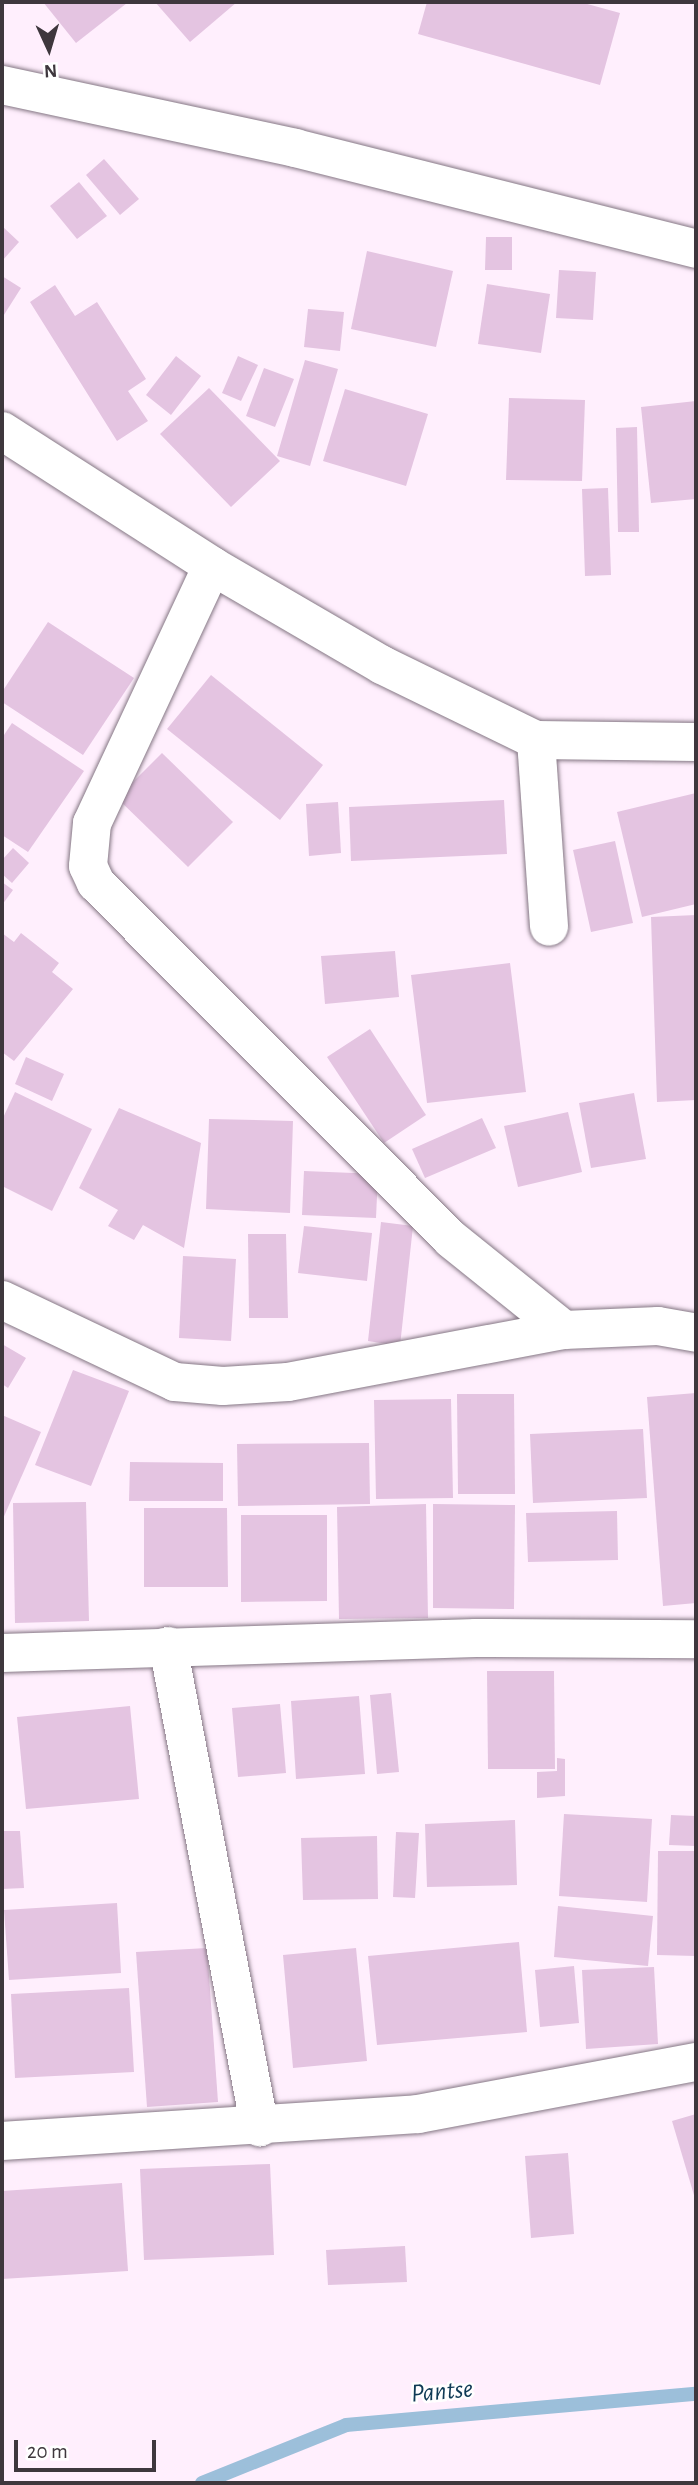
<!DOCTYPE html>
<html>
<head>
<meta charset="utf-8">
<style>
	body { margin:0 }
	#map { position:relative; width:698px; height:2485px; overflow:hidden; background:#ffeffd; font-family:"Alegreya Sans",sans-serif }
	div>[style] { position:absolute }
	[style*='--x'] { left:calc(var(--x)*1px); top:calc(var(--y)*1px); width:calc(var(--w)*1px); rotate:calc(var(--a)*1deg) }
	.stream>* { height:14px; margin:-7px; padding:0 7px; transform-origin:7px; border-radius:7px; background:#9cbfda }
	.building>* { inset:0; background:#e4c4e1 }
	.roads { filter:drop-shadow(0 0 2px #857784) drop-shadow(0 0 2px #857784) }
	.minor>* { height:38px; margin:-19px; padding:0 19px; transform-origin:19px; border-radius:19px; background:#fff }
	span { translate:-50% -50%; white-space:nowrap; text-align:center; line-height:1.15; -webkit-text-stroke:5px #fff; paint-order:stroke }
	.water-label { font-size:26px; color:#0f3a55; font-style:italic }
	.frame { position:absolute; inset:0; border:4px solid #3e373d; pointer-events:none }
	.north { position:absolute; left:14px; top:14px; width:70px; height:70px; -webkit-text-stroke:5px #fff; paint-order:stroke; rotate:176deg; font-size:19px; font-weight:700; line-height:28px; text-align:center; color:#3e373d }
	.north::after { content:''; display:block; margin:auto; width:24px; height:32px; background:#3e373d; clip-path:polygon(50% 0,100% 100%,50% 72%,0 100%) }
	.scale { position:absolute; left:14px; top:2440px; width:142px; height:32px; box-sizing:border-box; border:4px solid #3e373d; border-top:0; padding-left:9px; font-size:21px; line-height:24px; white-space:nowrap; color:#3e373d; -webkit-text-stroke:5px #fff; paint-order:stroke }
</style>
</head>
<body>
<div id="map">
	<div class="stream">
		<div style="--x:202;--y:2483;--w:155;--a:-21.9"></div>
		<div style="--x:346;--y:2425;--w:351;--a:-5.1"></div>
	</div>
	<div class="building">
		<div style="clip-path:polygon(43px 2px,126px 2px,127px 3px,76px 43px)"></div>
		<div style="clip-path:polygon(155px 2px,237px 2px,190px 42px)"></div>
		<div style="clip-path:polygon(427px 2px,580px 2px,620px 13px,600px 85px,418px 34px)"></div>
		<div style="clip-path:polygon(104px 159px,139px 199px,120px 215px,86px 175px)"></div>
		<div style="clip-path:polygon(79px 182px,107px 216px,77px 239px,50px 206px)"></div>
		<div style="clip-path:polygon(2px 226px,19px 242px,2px 261px)"></div>
		<div style="clip-path:polygon(486px 237px,512px 237px,512px 270px,485px 270px)"></div>
		<div style="clip-path:polygon(367px 251px,453px 271px,436px 347px,351px 329px)"></div>
		<div style="clip-path:polygon(559px 270px,596px 272px,593px 320px,556px 318px)"></div>
		<div style="clip-path:polygon(2px 276px,21px 288px,2px 318px)"></div>
		<div style="clip-path:polygon(487px 284px,550px 294px,541px 353px,478px 344px)"></div>
		<div style="clip-path:polygon(55px 285px,75px 316px,97px 302px,146px 379px,128px 391px,148px 421px,117px 441px,30px 302px)"></div>
		<div style="clip-path:polygon(308px 309px,344px 312px,340px 351px,304px 347px)"></div>
		<div style="clip-path:polygon(176px 356px,201px 376px,171px 415px,146px 395px)"></div>
		<div style="clip-path:polygon(238px 356px,258px 365px,241px 401px,222px 393px)"></div>
		<div style="clip-path:polygon(305px 360px,338px 369px,310px 466px,277px 456px)"></div>
		<div style="clip-path:polygon(264px 368px,294px 379px,275px 427px,246px 416px)"></div>
		<div style="clip-path:polygon(209px 388px,280px 461px,231px 507px,160px 434px)"></div>
		<div style="clip-path:polygon(345px 389px,428px 414px,406px 486px,323px 461px)"></div>
		<div style="clip-path:polygon(509px 398px,585px 400px,582px 481px,506px 480px)"></div>
		<div style="clip-path:polygon(696px 401px,696px 499px,651px 503px,641px 407px)"></div>
		<div style="clip-path:polygon(637px 427px,639px 532px,618px 532px,616px 428px)"></div>
		<div style="clip-path:polygon(608px 488px,611px 575px,585px 576px,582px 489px)"></div>
		<div style="clip-path:polygon(48px 622px,134px 678px,83px 755px,2px 702px,2px 692px)"></div>
		<div style="clip-path:polygon(211px 675px,323px 765px,280px 820px,167px 729px)"></div>
		<div style="clip-path:polygon(12px 723px,84px 771px,28px 852px,2px 835px,2px 738px)"></div>
		<div style="clip-path:polygon(162px 753px,233px 822px,188px 867px,117px 798px)"></div>
		<div style="clip-path:polygon(696px 793px,696px 904px,642px 917px,617px 812px)"></div>
		<div style="clip-path:polygon(504px 800px,507px 854px,351px 861px,349px 807px)"></div>
		<div style="clip-path:polygon(338px 802px,341px 853px,309px 856px,306px 804px)"></div>
		<div style="clip-path:polygon(615px 841px,633px 923px,591px 932px,573px 850px)"></div>
		<div style="clip-path:polygon(13px 848px,29px 863px,12px 883px,2px 874px,2px 860px)"></div>
		<div style="clip-path:polygon(2px 882px,13px 890px,2px 905px)"></div>
		<div style="clip-path:polygon(696px 915px,696px 1100px,657px 1102px,651px 917px)"></div>
		<div style="clip-path:polygon(2px 933px,14px 942px,21px 933px,59px 963px,52px 972px,73px 989px,14px 1061px,2px 1052px)"></div>
		<div style="clip-path:polygon(395px 951px,399px 997px,325px 1004px,321px 956px)"></div>
		<div style="clip-path:polygon(510px 963px,526px 1092px,427px 1103px,411px 975px)"></div>
		<div style="clip-path:polygon(370px 1029px,426px 1115px,384px 1143px,327px 1057px)"></div>
		<div style="clip-path:polygon(26px 1057px,64px 1074px,52px 1101px,15px 1084px)"></div>
		<div style="clip-path:polygon(15px 1092px,92px 1129px,52px 1211px,2px 1186px,2px 1120px)"></div>
		<div style="clip-path:polygon(634px 1093px,646px 1159px,591px 1168px,579px 1103px)"></div>
		<div style="clip-path:polygon(119px 1108px,201px 1143px,184px 1248px,143px 1225px,134px 1240px,108px 1226px,118px 1210px,79px 1188px)"></div>
		<div style="clip-path:polygon(568px 1112px,582px 1172px,518px 1187px,504px 1126px)"></div>
		<div style="clip-path:polygon(482px 1118px,496px 1148px,425px 1178px,412px 1149px)"></div>
		<div style="clip-path:polygon(209px 1119px,293px 1121px,290px 1213px,206px 1209px)"></div>
		<div style="clip-path:polygon(304px 1171px,378px 1174px,376px 1218px,302px 1215px)"></div>
		<div style="clip-path:polygon(381px 1222px,413px 1226px,400px 1346px,368px 1341px)"></div>
		<div style="clip-path:polygon(304px 1226px,372px 1233px,367px 1281px,298px 1273px)"></div>
		<div style="clip-path:polygon(248px 1234px,286px 1234px,288px 1318px,249px 1318px)"></div>
		<div style="clip-path:polygon(183px 1256px,236px 1259px,231px 1341px,179px 1338px)"></div>
		<div style="clip-path:polygon(2px 1344px,26px 1358px,8px 1388px,2px 1384px)"></div>
		<div style="clip-path:polygon(73px 1370px,129px 1391px,91px 1486px,35px 1465px)"></div>
		<div style="clip-path:polygon(696px 1393px,696px 1603px,663px 1606px,647px 1397px)"></div>
		<div style="clip-path:polygon(457px 1394px,514px 1394px,515px 1494px,458px 1494px)"></div>
		<div style="clip-path:polygon(451px 1399px,453px 1498px,376px 1499px,374px 1400px)"></div>
		<div style="clip-path:polygon(2px 1415px,41px 1432px,2px 1521px)"></div>
		<div style="clip-path:polygon(643px 1429px,647px 1498px,533px 1503px,530px 1434px)"></div>
		<div style="clip-path:polygon(369px 1443px,370px 1504px,238px 1506px,237px 1444px)"></div>
		<div style="clip-path:polygon(130px 1462px,223px 1463px,223px 1501px,129px 1501px)"></div>
		<div style="clip-path:polygon(86px 1502px,89px 1621px,15px 1623px,13px 1503px)"></div>
		<div style="clip-path:polygon(426px 1504px,428px 1618px,339px 1619px,337px 1507px)"></div>
		<div style="clip-path:polygon(433px 1504px,515px 1505px,514px 1609px,433px 1608px)"></div>
		<div style="clip-path:polygon(144px 1508px,227px 1508px,228px 1587px,144px 1587px)"></div>
		<div style="clip-path:polygon(617px 1511px,618px 1560px,528px 1562px,526px 1513px)"></div>
		<div style="clip-path:polygon(241px 1515px,327px 1515px,327px 1601px,241px 1602px)"></div>
		<div style="clip-path:polygon(487px 1671px,554px 1671px,555px 1769px,488px 1769px)"></div>
		<div style="clip-path:polygon(391px 1693px,399px 1772px,377px 1774px,370px 1695px)"></div>
		<div style="clip-path:polygon(359px 1696px,365px 1774px,296px 1779px,291px 1701px)"></div>
		<div style="clip-path:polygon(280px 1704px,286px 1773px,238px 1777px,232px 1708px)"></div>
		<div style="clip-path:polygon(130px 1706px,139px 1799px,26px 1809px,17px 1717px)"></div>
		<div style="clip-path:polygon(557px 1758px,565px 1759px,565px 1796px,537px 1798px,537px 1772px,557px 1771px)"></div>
		<div style="clip-path:polygon(564px 1814px,652px 1819px,647px 1902px,559px 1896px)"></div>
		<div style="clip-path:polygon(671px 1815px,696px 1816px,696px 1846px,669px 1845px)"></div>
		<div style="clip-path:polygon(515px 1820px,517px 1885px,427px 1887px,425px 1824px)"></div>
		<div style="clip-path:polygon(2px 1831px,20px 1831px,24px 1888px,2px 1889px)"></div>
		<div style="clip-path:polygon(396px 1832px,419px 1833px,415px 1898px,393px 1897px)"></div>
		<div style="clip-path:polygon(377px 1836px,378px 1899px,303px 1900px,301px 1838px)"></div>
		<div style="clip-path:polygon(658px 1851px,696px 1851px,696px 1956px,657px 1955px)"></div>
		<div style="clip-path:polygon(117px 1903px,121px 1973px,9px 1980px,4px 1910px)"></div>
		<div style="clip-path:polygon(558px 1906px,653px 1916px,648px 1966px,554px 1957px)"></div>
		<div style="clip-path:polygon(519px 1942px,527px 2032px,377px 2045px,368px 1956px)"></div>
		<div style="clip-path:polygon(207px 1948px,218px 2102px,147px 2107px,136px 1952px)"></div>
		<div style="clip-path:polygon(356px 1948px,367px 2061px,293px 2068px,283px 1955px)"></div>
		<div style="clip-path:polygon(574px 1966px,579px 2023px,540px 2027px,535px 1970px)"></div>
		<div style="clip-path:polygon(654px 1967px,658px 2044px,586px 2049px,582px 1970px)"></div>
		<div style="clip-path:polygon(129px 1988px,134px 2072px,15px 2078px,11px 1994px)"></div>
		<div style="clip-path:polygon(696px 2114px,696px 2202px,672px 2121px)"></div>
		<div style="clip-path:polygon(568px 2153px,574px 2234px,531px 2238px,525px 2156px)"></div>
		<div style="clip-path:polygon(270px 2164px,274px 2255px,144px 2260px,140px 2169px)"></div>
		<div style="clip-path:polygon(122px 2183px,128px 2271px,2px 2279px,2px 2191px)"></div>
		<div style="clip-path:polygon(405px 2246px,407px 2282px,328px 2285px,326px 2250px)"></div>
	</div>
	<div class="roads">
		<div class="minor">
			<div style="--x:2;--y:85;--w:300;--a:12.1"></div>
			<div style="--x:295;--y:148;--w:414;--a:14.1"></div>
			<div style="--x:2;--y:431;--w:250;--a:32.7"></div>
			<div style="--x:212;--y:566;--w:197;--a:30.2"></div>
			<div style="--x:382;--y:665;--w:171;--a:26"></div>
			<div style="--x:536;--y:740;--w:160;--a:0.7"></div>
			<div style="--x:212;--y:566;--w:284;--a:115"></div>
			<div style="--x:92;--y:823;--w:43;--a:95.3"></div>
			<div style="--x:88;--y:866;--w:19;--a:65"></div>
			<div style="--x:96;--y:883;--w:503;--a:45.08"></div>
			<div style="--x:451;--y:1239;--w:145;--a:38.8"></div>
			<div style="--x:536;--y:740;--w:187;--a:86"></div>
			<div style="--x:2;--y:1300;--w:191;--a:25.4"></div>
			<div style="--x:175;--y:1382;--w:48;--a:4.8"></div>
			<div style="--x:223;--y:1386;--w:65;--a:-3.5"></div>
			<div style="--x:288;--y:1382;--w:281;--a:-10.7"></div>
			<div style="--x:564;--y:1330;--w:94;--a:-2.4"></div>
			<div style="--x:658;--y:1326;--w:39;--a:10"></div>
			<div style="--x:168;--y:1646;--w:490;--a:79.2"></div>
			<div style="--x:2;--y:1653;--w:474;--a:-1.8"></div>
			<div style="--x:476;--y:1638;--w:220;--a:0.3"></div>
			<div style="--x:2;--y:2141;--w:417;--a:-3.7"></div>
			<div style="--x:418;--y:2114;--w:283;--a:-10.6"></div>
		</div>
	</div>
	<div class="water-label">
		<span style="left:442px;top:2392px;rotate:-5deg">Pantse</span>
	</div>
	<div class="frame"></div>
	<div class="north">N</div>
	<div class="scale">20 m</div>
</div>
</body>
</html>
